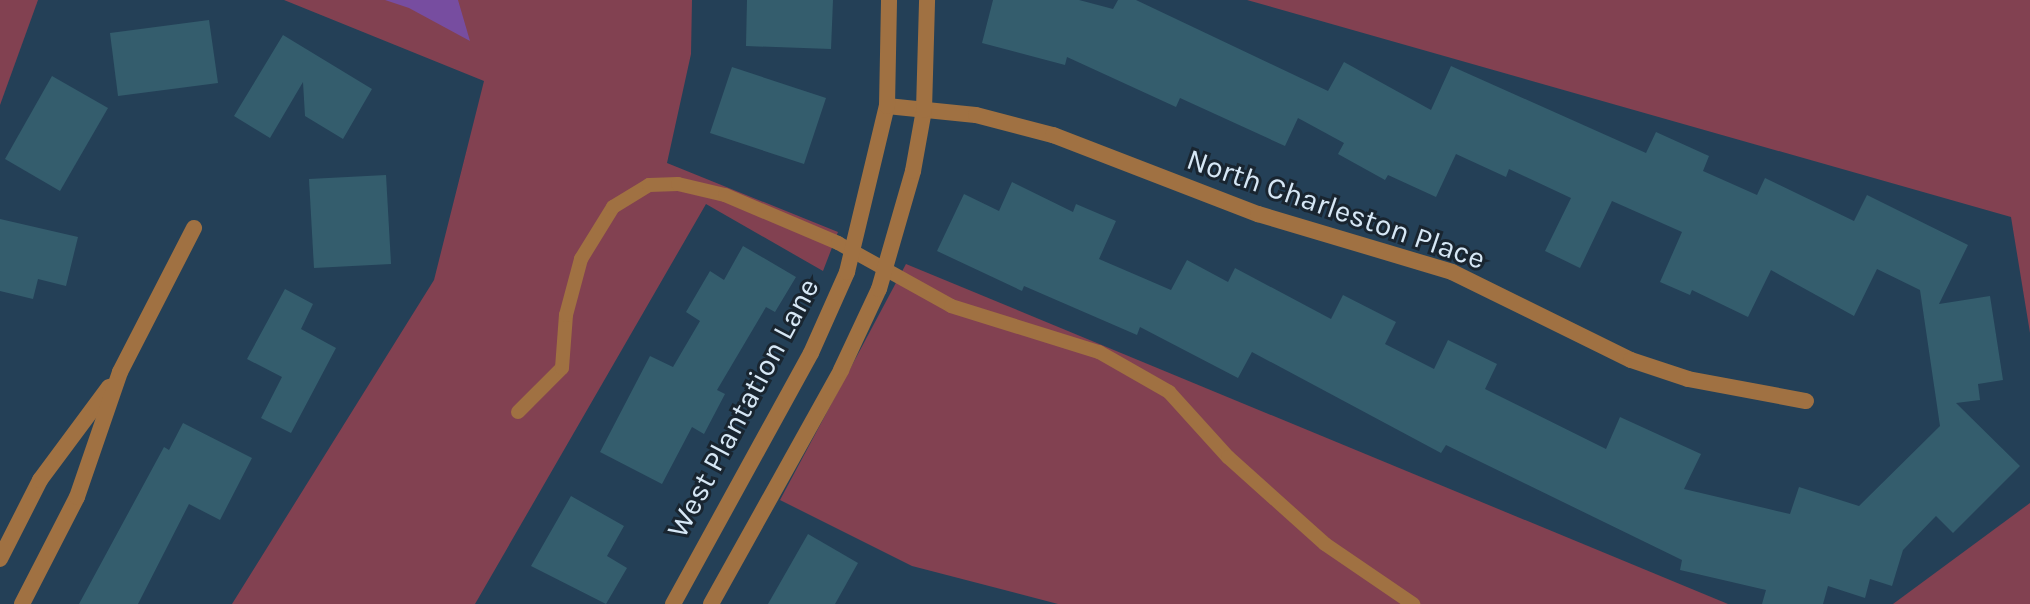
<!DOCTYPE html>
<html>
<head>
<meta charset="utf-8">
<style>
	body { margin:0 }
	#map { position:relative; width:2030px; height:604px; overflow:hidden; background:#244057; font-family:Karla,sans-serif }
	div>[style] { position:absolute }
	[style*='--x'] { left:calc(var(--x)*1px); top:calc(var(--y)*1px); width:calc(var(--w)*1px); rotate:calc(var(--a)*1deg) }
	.green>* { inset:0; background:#824151 }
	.water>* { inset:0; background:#774da0 }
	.building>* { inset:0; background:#345d6d }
	.service>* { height:14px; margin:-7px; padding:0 7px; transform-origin:7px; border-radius:7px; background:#a07142 }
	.minor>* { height:16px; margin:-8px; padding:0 8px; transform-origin:8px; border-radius:8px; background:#a07142 }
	span { translate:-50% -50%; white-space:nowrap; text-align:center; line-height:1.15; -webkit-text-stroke:6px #192530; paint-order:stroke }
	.street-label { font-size:30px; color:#d6e7f5 }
</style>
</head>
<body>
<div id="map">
	<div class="green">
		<div style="clip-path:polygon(0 0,38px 0,0 105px)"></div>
		<div style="clip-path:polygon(284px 0,692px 0,691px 54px,667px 163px,838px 232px,823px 271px,706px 204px,475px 604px,232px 604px,434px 280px,484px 81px)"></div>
		<div style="clip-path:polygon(1247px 0,2030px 0,2030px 333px,2011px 217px)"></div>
		<div style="clip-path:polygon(906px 264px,1728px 604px,1058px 604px,912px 566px,780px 500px)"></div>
		<div style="clip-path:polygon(2030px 503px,2030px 604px,1893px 604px)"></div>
	</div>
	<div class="water">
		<div style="clip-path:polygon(385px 0,458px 0,470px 41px,409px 8px)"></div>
	</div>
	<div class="building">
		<div style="clip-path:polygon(747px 0,833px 0,831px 49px,746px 46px)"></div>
		<div style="clip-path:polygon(993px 0,1079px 0,1113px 9px,1118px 0,1136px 0,1328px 91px,1344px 62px,1431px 110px,1451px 66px,1646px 153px,1656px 132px,1709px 156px,1703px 171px,1757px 195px,1765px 178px,1854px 221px,1867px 195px,1968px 245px,1939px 304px,1990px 296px,2003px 380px,1978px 384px,1980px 400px,1956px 403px,2020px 466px,1953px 533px,1936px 516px,1903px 550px,1892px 586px,1870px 579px,1865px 598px,1828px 586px,1823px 604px,1762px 604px,1766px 590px,1680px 570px,1682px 560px,1446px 445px,1441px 453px,1252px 352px,1238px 378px,1140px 327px,1137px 335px,1024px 286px,1022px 291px,937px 251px,964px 194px,999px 211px,1012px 182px,1073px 212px,1076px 204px,1116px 221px,1099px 259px,1171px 290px,1187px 260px,1228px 282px,1235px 268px,1331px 319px,1343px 295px,1396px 322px,1385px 344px,1434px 369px,1448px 340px,1497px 364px,1485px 389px,1606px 449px,1620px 417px,1701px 454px,1684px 489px,1790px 514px,1799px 487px,1859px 506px,1940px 426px,1920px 290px,1877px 269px,1854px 316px,1771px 270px,1748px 317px,1692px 290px,1690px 295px,1660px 282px,1682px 232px,1612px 201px,1580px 268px,1545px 251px,1571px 198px,1509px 169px,1506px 177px,1456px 154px,1436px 197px,1388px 175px,1385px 180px,1338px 154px,1344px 143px,1298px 118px,1285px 146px,1180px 98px,1176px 107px,1067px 57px,1065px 65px,982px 43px)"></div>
		<div style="clip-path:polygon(209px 20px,218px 83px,118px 96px,110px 33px)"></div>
		<div style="clip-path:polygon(283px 35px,372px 89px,343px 139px,305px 116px,303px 82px,270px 138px,234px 116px)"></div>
		<div style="clip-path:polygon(732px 67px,826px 98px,804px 164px,710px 133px)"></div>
		<div style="clip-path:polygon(52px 76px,108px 108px,60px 191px,5px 159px)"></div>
		<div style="clip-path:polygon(386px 175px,391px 264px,314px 268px,309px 179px)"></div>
		<div style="clip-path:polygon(0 219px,78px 237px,66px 286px,38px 279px,33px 299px,0 291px)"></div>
		<div style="clip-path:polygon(743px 246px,796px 277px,775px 312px,766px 307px,717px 390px,725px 394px,704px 434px,692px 427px,662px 484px,600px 452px,650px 356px,673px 367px,700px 321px,686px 312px,710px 271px,724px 280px)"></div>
		<div style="clip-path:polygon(285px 289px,313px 304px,301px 329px,336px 348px,291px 433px,261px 418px,282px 377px,247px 359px)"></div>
		<div style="clip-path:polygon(183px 423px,252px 458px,220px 520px,189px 504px,138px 604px,79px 604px,164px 447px,169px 450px)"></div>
		<div style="clip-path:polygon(571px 496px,624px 526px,607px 556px,627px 568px,606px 604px,531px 566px)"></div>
		<div style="clip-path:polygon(808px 534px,858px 563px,835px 604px,768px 604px)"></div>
	</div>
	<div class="service">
		<div style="--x:518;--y:412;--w:62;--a:-45"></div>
		<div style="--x:562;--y:368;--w:53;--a:-85.7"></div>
		<div style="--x:566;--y:315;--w:58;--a:-75"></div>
		<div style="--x:581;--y:259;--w:61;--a:-58.4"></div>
		<div style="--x:613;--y:207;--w:42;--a:-31.4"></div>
		<div style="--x:649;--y:185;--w:29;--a:-2"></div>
		<div style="--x:678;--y:184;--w:48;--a:13.2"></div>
		<div style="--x:725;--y:195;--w:123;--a:23"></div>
		<div style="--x:838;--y:243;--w:129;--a:29.1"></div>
		<div style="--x:951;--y:306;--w:155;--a:17.3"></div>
		<div style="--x:1099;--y:352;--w:81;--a:29.7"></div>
		<div style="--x:1169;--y:392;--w:88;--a:47.8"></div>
		<div style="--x:1228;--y:457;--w:130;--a:41.9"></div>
		<div style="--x:1325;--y:544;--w:107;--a:34.3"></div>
	</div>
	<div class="minor">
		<div style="--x:887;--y:106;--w:89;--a:5.8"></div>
		<div style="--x:976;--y:115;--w:80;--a:14.6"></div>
		<div style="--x:1053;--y:135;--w:220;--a:21.1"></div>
		<div style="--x:1258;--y:214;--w:202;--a:16.6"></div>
		<div style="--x:1452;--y:272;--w:199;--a:26.2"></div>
		<div style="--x:1631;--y:360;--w:60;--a:18.4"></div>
		<div style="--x:1688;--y:379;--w:120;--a:10.6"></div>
		<div style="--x:0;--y:559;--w:89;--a:-63.1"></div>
		<div style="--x:40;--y:480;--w:116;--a:-53.4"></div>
		<div style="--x:22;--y:604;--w:120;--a:-62.8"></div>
		<div style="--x:77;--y:497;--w:132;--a:-71"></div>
		<div style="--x:120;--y:372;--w:162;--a:-62.8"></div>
		<div style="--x:673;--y:604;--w:286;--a:-61.2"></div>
		<div style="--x:811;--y:353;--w:89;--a:-66"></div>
		<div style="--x:847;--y:272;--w:171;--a:-76.5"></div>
		<div style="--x:887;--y:106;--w:106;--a:-88.9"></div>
		<div style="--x:711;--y:604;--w:268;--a:-60.9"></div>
		<div style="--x:841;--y:370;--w:89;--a:-64.9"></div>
		<div style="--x:879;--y:289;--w:123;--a:-73.9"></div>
		<div style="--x:913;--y:171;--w:62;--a:-79.8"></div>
		<div style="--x:924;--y:110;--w:110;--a:-88.4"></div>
	</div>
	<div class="street-label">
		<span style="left:1336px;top:209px;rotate:19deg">North Charleston Place</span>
		<span style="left:743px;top:408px;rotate:-62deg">West Plantation Lane</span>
	</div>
</div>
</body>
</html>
